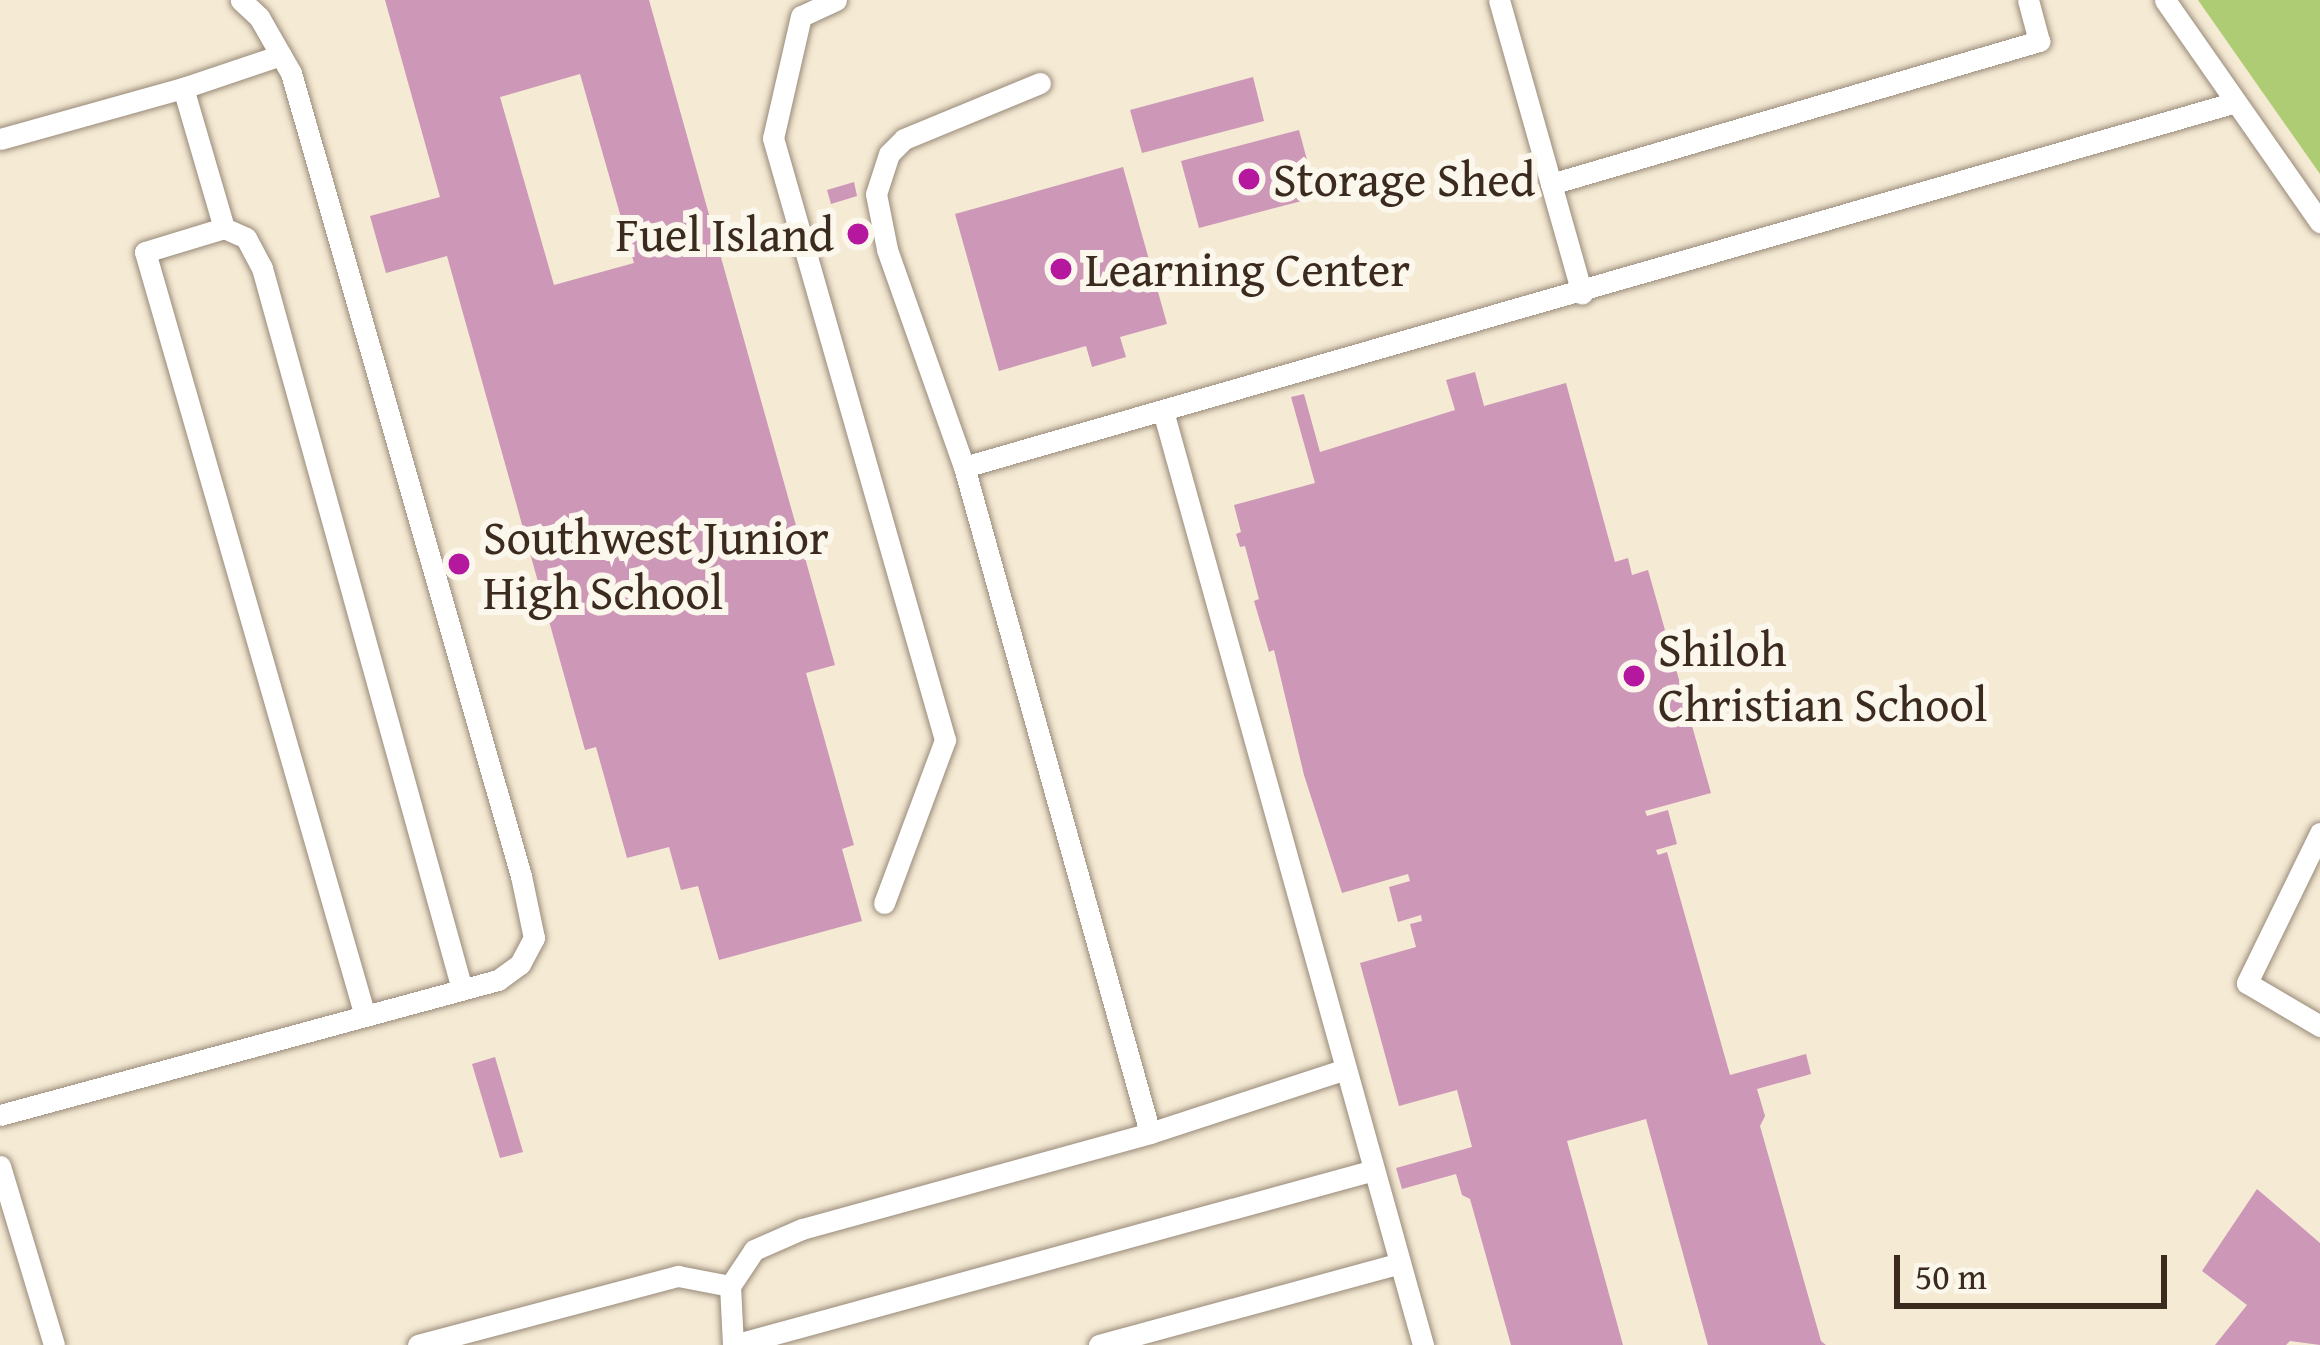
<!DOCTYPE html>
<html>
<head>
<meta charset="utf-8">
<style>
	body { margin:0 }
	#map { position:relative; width:2320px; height:1345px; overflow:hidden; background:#f5ead4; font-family:"Gentium Book Plus",serif }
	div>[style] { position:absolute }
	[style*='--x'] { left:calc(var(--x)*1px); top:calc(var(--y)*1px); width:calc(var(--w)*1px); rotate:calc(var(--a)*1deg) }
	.green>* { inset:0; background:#adcc74 }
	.building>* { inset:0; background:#cd97b8 }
	.roads { filter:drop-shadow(0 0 3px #988a79) drop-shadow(0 0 3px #988a79) }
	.lane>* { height:21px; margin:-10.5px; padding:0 10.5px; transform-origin:10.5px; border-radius:10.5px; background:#fff }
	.dots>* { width:33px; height:33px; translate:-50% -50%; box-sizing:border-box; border:6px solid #fbf7ec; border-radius:50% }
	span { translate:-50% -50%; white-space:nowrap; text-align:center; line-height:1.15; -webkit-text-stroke:12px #fbf7ec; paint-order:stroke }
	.poi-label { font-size:48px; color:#3b2a1e }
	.left { translate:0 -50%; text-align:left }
	.right { translate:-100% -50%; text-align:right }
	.scale { position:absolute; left:1894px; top:1255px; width:273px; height:54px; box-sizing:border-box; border:6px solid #3b2a1e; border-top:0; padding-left:15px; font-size:36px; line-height:42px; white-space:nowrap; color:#3b2a1e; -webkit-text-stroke:9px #fbf7ec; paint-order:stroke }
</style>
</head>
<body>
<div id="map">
	<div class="green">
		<div style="clip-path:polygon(2198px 0,2320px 0,2320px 174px,2261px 90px)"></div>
	</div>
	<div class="building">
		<div style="clip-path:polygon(evenodd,385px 0,649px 0,835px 665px,806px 673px,854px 845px,842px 849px,862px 921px,719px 960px,698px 886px,681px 890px,669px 847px,627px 858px,596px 747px,585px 750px,447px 256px,386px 273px,370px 216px,440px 197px,385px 0,580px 74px,634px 263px,554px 285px,500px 97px,580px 74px)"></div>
		<div style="clip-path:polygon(1253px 77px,1264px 121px,1142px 153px,1130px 110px)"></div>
		<div style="clip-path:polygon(1299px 130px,1317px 197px,1199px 228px,1181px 161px)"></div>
		<div style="clip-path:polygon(1123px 167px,1167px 324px,1120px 337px,1126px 357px,1092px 367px,1086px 346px,999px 371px,955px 214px)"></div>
		<div style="clip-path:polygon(854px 182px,857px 196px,831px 204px,827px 190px)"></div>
		<div style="clip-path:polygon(1475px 372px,1484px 406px,1566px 383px,1615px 562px,1628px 558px,1632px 575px,1648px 570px,1711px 793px,1645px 811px,1647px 816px,1668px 810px,1677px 844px,1656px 850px,1658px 855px,1667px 852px,1730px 1075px,1806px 1054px,1811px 1074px,1757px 1089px,1765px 1116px,1760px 1126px,1821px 1341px,1826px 1345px,1708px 1345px,1646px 1119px,1567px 1141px,1623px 1345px,1511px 1345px,1470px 1199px,1462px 1195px,1456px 1174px,1402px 1189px,1396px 1168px,1472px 1147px,1457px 1090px,1399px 1106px,1360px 963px,1416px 947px,1410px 924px,1422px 921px,1421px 915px,1398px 922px,1389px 887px,1410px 881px,1408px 874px,1342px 893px,1304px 775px,1274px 650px,1269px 652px,1254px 601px,1259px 599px,1245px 546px,1240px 547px,1236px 534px,1241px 532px,1234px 505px,1315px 483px,1291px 397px,1304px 394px,1320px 452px,1455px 410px,1446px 380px)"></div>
		<div style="clip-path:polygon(495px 1057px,523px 1152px,500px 1158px,472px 1064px)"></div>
		<div style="clip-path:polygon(2257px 1189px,2320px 1243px,2320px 1345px,2290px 1341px,2286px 1345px,2215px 1345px,2247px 1305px,2202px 1271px)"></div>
	</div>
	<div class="roads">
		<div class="lane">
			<div style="--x:836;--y:0;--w:38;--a:155"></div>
			<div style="--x:801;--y:16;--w:125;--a:102.9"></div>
			<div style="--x:773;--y:138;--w:626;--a:74.05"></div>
			<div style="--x:945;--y:740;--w:174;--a:110.5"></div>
			<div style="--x:1499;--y:0;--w:305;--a:74.2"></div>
			<div style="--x:2165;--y:0;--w:271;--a:55.1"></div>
			<div style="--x:0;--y:139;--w:190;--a:-15.6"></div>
			<div style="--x:1551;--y:184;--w:509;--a:-16.33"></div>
			<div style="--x:2039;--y:41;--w:42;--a:-105"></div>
			<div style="--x:224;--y:228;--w:146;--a:-106.3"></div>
			<div style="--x:183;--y:88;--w:103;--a:-18.6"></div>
			<div style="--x:1163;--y:411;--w:970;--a:74.44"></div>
			<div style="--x:964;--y:467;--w:231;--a:-109.5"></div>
			<div style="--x:887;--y:249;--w:56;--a:-101.3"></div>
			<div style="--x:876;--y:194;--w:42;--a:-72"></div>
			<div style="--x:889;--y:154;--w:21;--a:-45"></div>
			<div style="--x:904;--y:139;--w:147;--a:-22.4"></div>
			<div style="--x:2320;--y:833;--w:167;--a:116"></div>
			<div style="--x:2247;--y:983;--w:85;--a:30.5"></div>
			<div style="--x:365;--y:1016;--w:795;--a:-106.06"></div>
			<div style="--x:145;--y:252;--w:83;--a:-16.9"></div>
			<div style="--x:224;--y:228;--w:24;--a:24"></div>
			<div style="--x:246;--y:238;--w:34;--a:62"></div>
			<div style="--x:262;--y:268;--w:748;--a:74.5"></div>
			<div style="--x:0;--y:1115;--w:516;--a:-15.17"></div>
			<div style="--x:498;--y:980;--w:27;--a:-36"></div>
			<div style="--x:520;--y:964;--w:30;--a:-62"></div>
			<div style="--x:534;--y:938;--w:63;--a:-101.8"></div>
			<div style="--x:521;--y:876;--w:835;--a:-105.98"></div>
			<div style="--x:291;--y:73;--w:64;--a:-119.7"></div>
			<div style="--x:259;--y:17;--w:25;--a:-137"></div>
			<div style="--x:1150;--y:1133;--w:206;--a:-18.1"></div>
			<div style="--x:0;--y:1166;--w:187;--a:73.2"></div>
			<div style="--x:418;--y:1345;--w:269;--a:-14.9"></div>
			<div style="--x:678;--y:1276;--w:53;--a:10.9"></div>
			<div style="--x:733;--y:1345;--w:59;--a:-92.9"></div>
			<div style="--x:730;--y:1286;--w:43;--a:-56.3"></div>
			<div style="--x:754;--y:1250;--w:52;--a:-23.6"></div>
			<div style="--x:802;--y:1229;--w:361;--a:-15.4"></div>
			<div style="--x:1150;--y:1133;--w:691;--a:-105.6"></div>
			<div style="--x:964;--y:467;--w:1323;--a:-16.01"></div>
			<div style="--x:734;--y:1345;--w:663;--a:-15.29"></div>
			<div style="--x:1099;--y:1345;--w:312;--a:-15.2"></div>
		</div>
	</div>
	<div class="dots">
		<div style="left:1249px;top:179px;background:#b5179e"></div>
		<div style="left:858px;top:234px;background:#b5179e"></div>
		<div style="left:1061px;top:269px;background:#b5179e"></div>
		<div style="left:459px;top:564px;background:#b5179e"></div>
		<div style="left:1634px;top:676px;background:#b5179e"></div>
	</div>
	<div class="poi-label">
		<span class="left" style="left:1273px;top:179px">Storage Shed</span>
		<span class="right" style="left:834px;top:234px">Fuel Island</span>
		<span class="left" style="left:1085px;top:269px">Learning Center</span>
		<span class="left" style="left:483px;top:564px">Southwest Junior<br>High School</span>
		<span class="left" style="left:1658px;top:676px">Shiloh<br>Christian School</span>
	</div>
	<div class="scale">50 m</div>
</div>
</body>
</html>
